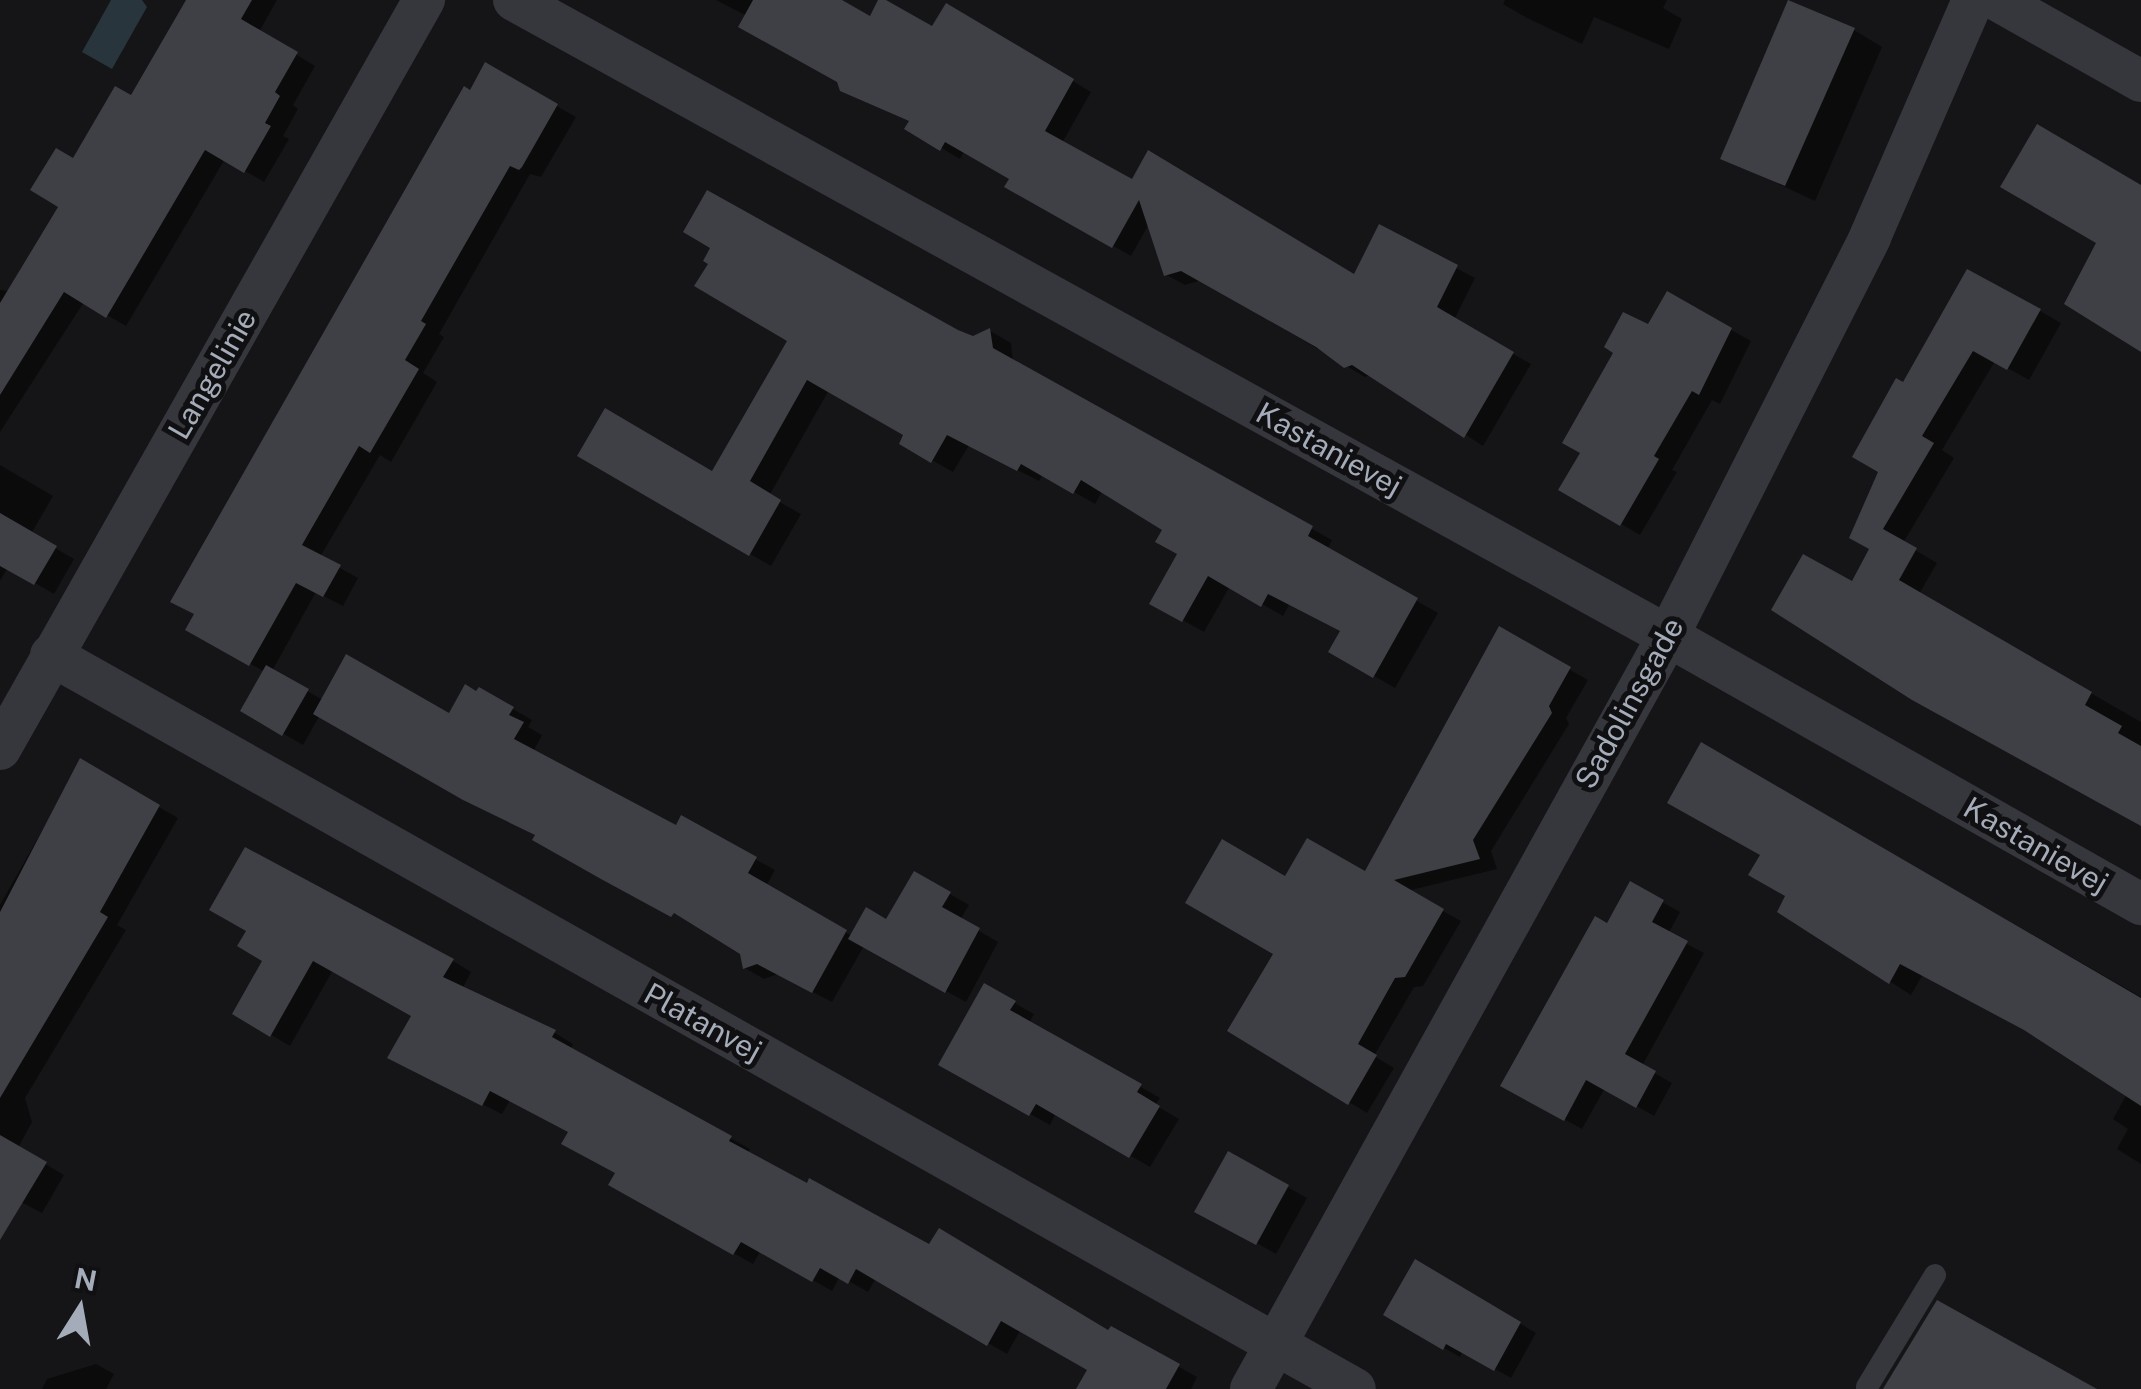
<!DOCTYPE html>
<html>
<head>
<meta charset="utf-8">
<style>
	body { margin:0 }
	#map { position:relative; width:2141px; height:1389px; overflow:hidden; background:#151517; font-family:"Public Sans",sans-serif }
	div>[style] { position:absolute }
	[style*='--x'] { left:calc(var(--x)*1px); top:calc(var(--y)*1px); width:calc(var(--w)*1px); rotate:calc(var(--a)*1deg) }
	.water>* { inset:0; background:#29353c }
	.shadow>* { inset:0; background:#0007 }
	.building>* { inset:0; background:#3e4045 }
	.lane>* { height:22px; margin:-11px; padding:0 11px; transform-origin:11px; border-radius:11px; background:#35373c }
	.street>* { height:42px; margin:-21px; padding:0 21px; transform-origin:21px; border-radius:21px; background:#35373c }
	span { translate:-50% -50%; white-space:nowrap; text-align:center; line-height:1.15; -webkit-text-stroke:10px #101012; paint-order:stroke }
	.street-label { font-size:30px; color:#a5acb9 }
	.north { position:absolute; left:30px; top:1259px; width:100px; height:100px; -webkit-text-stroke:8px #101012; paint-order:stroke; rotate:11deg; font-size:28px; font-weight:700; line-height:40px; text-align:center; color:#a5acb9 }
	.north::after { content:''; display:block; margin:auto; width:35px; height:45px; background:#a5acb9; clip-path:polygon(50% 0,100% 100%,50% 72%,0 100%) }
</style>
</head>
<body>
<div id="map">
	<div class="water">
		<div style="clip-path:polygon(111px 0,142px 0,147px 7px,112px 69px,82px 52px)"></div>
	</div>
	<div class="shadow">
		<div style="clip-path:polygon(189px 0,277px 0,259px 32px,315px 66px,293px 105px,298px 109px,283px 136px,289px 139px,264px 182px,225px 159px,126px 326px,84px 302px,0 432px,0 290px,10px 291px,61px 206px,74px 161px,132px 99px)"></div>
		<div style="clip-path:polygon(716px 0,837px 0,871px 19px,881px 0,933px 29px,947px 6px,1091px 92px,1062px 143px,1133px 183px,1355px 278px,1380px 228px,1475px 278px,1454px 320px,1531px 364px,1483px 446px,1372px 374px,1365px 377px,1202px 280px,1185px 285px,1167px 275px,1149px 224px,1131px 256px,1008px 186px,1012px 179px,964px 151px,960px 159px,908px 128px,911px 122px,861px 100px,747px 16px)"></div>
		<div style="clip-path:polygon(1505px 0,1667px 0,1663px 8px,1682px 19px,1669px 49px,1594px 17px,1582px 44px,1527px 18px,1503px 4px)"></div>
		<div style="clip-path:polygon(1854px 30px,1882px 47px,1815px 201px,1723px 158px)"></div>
		<div style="clip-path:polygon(486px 66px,576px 117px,541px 177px,530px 174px,439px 334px,444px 337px,423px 373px,437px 382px,391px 462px,380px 455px,320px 557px,358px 578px,343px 606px,316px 592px,272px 671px,323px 700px,450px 716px,480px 690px,532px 720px,528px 727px,542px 735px,533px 752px,677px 828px,682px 819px,775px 870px,766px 886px,852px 936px,887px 922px,915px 874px,969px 905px,960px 920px,998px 942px,966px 1002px,864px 946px,832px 1002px,778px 974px,764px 979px,745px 968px,742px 953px,694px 923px,555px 850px,537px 836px,320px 715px,303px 745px,243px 710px,265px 672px,188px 629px)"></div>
		<div style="clip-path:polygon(1668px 294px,1751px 341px,1720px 404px,1712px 400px,1672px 470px,1677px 472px,1640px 535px,1562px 489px)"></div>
		<div style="clip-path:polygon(2040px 311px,2061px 323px,2029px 380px,1995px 361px,1942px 450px,1954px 458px,1903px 543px,1937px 563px,1919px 594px,2141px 722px,2141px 824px,1853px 585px,1872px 549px,1881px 471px,1904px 386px)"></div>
		<div style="clip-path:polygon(990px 331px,1011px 343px,1013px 362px,1332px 540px,1327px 550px,1438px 613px,1395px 688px,1331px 651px,1343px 631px,1290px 603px,1283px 616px,1230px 586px,1204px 632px,1152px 603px,1180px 553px,1166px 529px,1103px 490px,1095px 504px,1043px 474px,1039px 481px,969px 445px,953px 472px,902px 443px,907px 434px,829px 390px,769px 496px,801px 514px,771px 566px,580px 455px,714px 475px,790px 340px,973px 339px)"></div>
		<div style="clip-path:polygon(0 465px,53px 496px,31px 534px,74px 559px,54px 594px,8px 567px,0 581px)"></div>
		<div style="clip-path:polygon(1500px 630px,1588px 680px,1566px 718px,1569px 724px,1491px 851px,1497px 869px,1407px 891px,1461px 921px,1423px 986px,1414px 987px,1374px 1056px,1394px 1068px,1367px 1113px,1231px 1031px,1277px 953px,1286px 879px,1366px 875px)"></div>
		<div style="clip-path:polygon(81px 762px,178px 818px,117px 925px,126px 930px,25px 1098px,32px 1122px,18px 1148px,64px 1175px,42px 1213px,0 1191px,0 905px)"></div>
		<div style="clip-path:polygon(1631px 885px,1680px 912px,1668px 934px,1704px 953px,1642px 1066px,1672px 1083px,1654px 1116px,1605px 1088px,1582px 1129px,1503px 1085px)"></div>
		<div style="clip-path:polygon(1981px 905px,2141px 997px,2141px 1164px,2117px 1149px,2128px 1129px,2113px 1119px,2127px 1094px,2034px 1033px,1923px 974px,1911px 995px,1780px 911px)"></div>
		<div style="clip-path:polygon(266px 960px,453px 961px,471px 972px,462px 989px,555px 1033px,573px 1044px,570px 1050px,750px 1149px,747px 1154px,930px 1248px,1110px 1333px,1112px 1329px,1197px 1377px,1191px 1389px,1079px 1389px,1090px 1369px,1021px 1329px,1007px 1354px,876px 1278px,868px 1292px,840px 1276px,832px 1291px,761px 1250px,753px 1264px,611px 1184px,618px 1172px,571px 1132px,510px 1100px,502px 1114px,410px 1068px,414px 1015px,333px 970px,290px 1046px,235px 1013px)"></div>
		<div style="clip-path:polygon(984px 986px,1034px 1014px,1029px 1023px,1160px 1098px,1155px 1105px,1179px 1119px,1150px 1167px,1056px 1113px,1050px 1125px,941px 1064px)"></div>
		<div style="clip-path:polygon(1229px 1154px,1307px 1198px,1276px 1254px,1199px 1209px)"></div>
		<div style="clip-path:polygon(1416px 1262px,1536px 1333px,1511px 1378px,1463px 1351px,1460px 1357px,1386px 1315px)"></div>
		<div style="clip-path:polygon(96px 1364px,114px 1374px,106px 1389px,42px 1389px,47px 1379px)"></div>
	</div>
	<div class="building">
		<div style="clip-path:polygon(186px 0,252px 0,241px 19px,298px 52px,275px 92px,280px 96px,265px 123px,271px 126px,244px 173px,205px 150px,106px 318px,64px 292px,0 395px,0 303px,58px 207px,30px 190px,56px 148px,73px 158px,115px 86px,131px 95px)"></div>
		<div style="clip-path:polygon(753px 0,842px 0,870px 16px,878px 0,886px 0,932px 26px,946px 3px,1074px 79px,1045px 131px,1132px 179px,1148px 150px,1354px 274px,1379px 224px,1458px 265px,1437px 307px,1514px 352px,1464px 438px,1352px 365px,1344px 368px,1316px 347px,1181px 271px,1164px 276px,1139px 200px,1112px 248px,1004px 187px,1009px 179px,945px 142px,940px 151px,904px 129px,909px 121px,840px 91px,837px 82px,738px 27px)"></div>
		<div style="clip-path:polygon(1788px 0,1855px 28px,1785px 186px,1720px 159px)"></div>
		<div style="clip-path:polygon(485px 62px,558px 104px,522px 167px,519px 170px,510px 166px,421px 321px,426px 324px,405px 360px,419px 369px,370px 453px,359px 446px,302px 545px,341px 565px,323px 597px,296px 583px,249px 666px,185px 630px,194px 614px,170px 602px,464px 86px,470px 90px)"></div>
		<div style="clip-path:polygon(2037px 124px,2141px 185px,2141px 352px,2064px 304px,2096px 243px,2000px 187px)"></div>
		<div style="clip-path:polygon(707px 190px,958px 330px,973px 336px,990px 328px,993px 348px,1313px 526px,1308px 536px,1418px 598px,1373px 678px,1328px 652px,1340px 631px,1268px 594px,1261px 607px,1208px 576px,1182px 622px,1149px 604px,1177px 554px,1155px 542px,1162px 530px,1081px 480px,1073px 494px,1021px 464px,1017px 471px,947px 435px,931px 463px,899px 444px,903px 435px,807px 380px,750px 481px,781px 500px,749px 556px,577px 456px,605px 408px,712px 471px,787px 341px,694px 286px,708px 264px,703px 261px,710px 248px,683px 232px)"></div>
		<div style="clip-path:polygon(1967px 269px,2041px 309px,2007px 370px,1973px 351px,1922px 436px,1934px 443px,1883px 529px,1917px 548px,1899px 580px,2092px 692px,2085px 705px,2122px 726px,2118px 733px,2141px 746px,2141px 826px,1912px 700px,1771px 610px,1803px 554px,1852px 581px,1869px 549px,1849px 538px,1878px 472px,1852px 457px,1896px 378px,1903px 382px)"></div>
		<div style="clip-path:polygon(1667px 291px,1732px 328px,1699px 395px,1692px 391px,1654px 456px,1659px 459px,1620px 526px,1558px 490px,1580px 453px,1562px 443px,1613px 353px,1604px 347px,1623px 312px,1648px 324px)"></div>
		<div style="clip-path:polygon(0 513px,57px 546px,34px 585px,0 566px)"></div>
		<div style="clip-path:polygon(1499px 626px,1571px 667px,1549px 706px,1552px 713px,1473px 840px,1480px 859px,1394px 880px,1444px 909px,1405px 977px,1395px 978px,1358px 1044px,1377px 1055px,1348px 1105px,1227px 1031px,1273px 954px,1185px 903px,1222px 839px,1285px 876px,1307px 838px,1365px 871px)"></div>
		<div style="clip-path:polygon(346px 654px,449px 713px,465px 684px,476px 691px,479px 687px,514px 707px,509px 715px,524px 722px,514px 739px,676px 825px,681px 815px,757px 857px,748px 873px,847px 930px,812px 993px,757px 964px,743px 969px,740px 954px,674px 913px,671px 917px,601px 879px,532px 840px,535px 835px,463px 800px,313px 714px)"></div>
		<div style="clip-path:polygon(266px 665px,309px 689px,282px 736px,240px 711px)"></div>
		<div style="clip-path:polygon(1701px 742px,2141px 998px,2141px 1106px,2024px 1030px,1900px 964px,1889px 984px,1777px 912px,1785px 896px,1748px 875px,1760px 855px,1667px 803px)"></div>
		<div style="clip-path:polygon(80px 758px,160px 805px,100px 912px,108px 917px,0 1098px,0 912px)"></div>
		<div style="clip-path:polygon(245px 847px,454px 959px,443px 977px,556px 1030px,552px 1037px,732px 1136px,729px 1141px,807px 1183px,809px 1178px,929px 1244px,939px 1228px,1108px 1330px,1111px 1326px,1180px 1364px,1166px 1389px,1076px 1389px,1087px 1370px,1001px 1321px,987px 1346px,856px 1269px,848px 1284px,820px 1268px,812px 1282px,741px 1242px,733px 1255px,608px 1185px,615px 1173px,561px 1144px,568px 1132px,490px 1091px,482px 1106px,387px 1058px,411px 1016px,313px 961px,270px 1037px,232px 1014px,262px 961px,237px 946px,246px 931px,209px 910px)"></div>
		<div style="clip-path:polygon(914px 871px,951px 892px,942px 907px,980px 928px,945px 993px,848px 939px,866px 907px,886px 919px)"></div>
		<div style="clip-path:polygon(1630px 881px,1664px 900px,1652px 922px,1688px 941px,1625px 1054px,1656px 1071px,1636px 1108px,1586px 1080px,1564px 1121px,1500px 1086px,1595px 916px,1607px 923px)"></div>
		<div style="clip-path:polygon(984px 983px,1016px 1001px,1010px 1010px,1142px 1084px,1137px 1092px,1160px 1106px,1129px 1158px,1036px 1104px,1029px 1116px,938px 1065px)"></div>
		<div style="clip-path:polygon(0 1135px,47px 1162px,0 1240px)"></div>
		<div style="clip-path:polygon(1228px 1151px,1289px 1185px,1256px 1245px,1194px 1212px)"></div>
		<div style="clip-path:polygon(1415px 1259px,1521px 1322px,1494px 1371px,1446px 1344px,1443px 1350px,1383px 1315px)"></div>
		<div style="clip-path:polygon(1937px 1300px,2097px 1389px,1883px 1389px)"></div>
	</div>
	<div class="lane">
		<div style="--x:1867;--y:1387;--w:131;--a:-58.7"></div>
	</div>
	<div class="street">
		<div style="--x:514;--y:0;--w:1318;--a:28.86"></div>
		<div style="--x:1668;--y:636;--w:544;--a:29.54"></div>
		<div style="--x:1997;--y:0;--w:165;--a:29.4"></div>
		<div style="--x:51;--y:655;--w:1496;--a:29.37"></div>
		<div style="--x:0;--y:749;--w:861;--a:-60.49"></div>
		<div style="--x:1251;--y:1389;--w:861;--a:-61.02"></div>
		<div style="--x:1668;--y:636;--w:447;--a:-63.1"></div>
		<div style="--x:1870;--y:237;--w:258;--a:-66.5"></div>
	</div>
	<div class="street-label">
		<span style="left:212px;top:374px;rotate:-60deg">Langelinie</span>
		<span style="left:1329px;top:449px;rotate:29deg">Kastanievej</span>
		<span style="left:1629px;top:703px;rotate:-61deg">Sadolinsgade</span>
		<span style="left:2036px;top:845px;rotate:30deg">Kastanievej</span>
		<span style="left:703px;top:1022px;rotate:29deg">Platanvej</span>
	</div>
	<div class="north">N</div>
</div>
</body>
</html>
